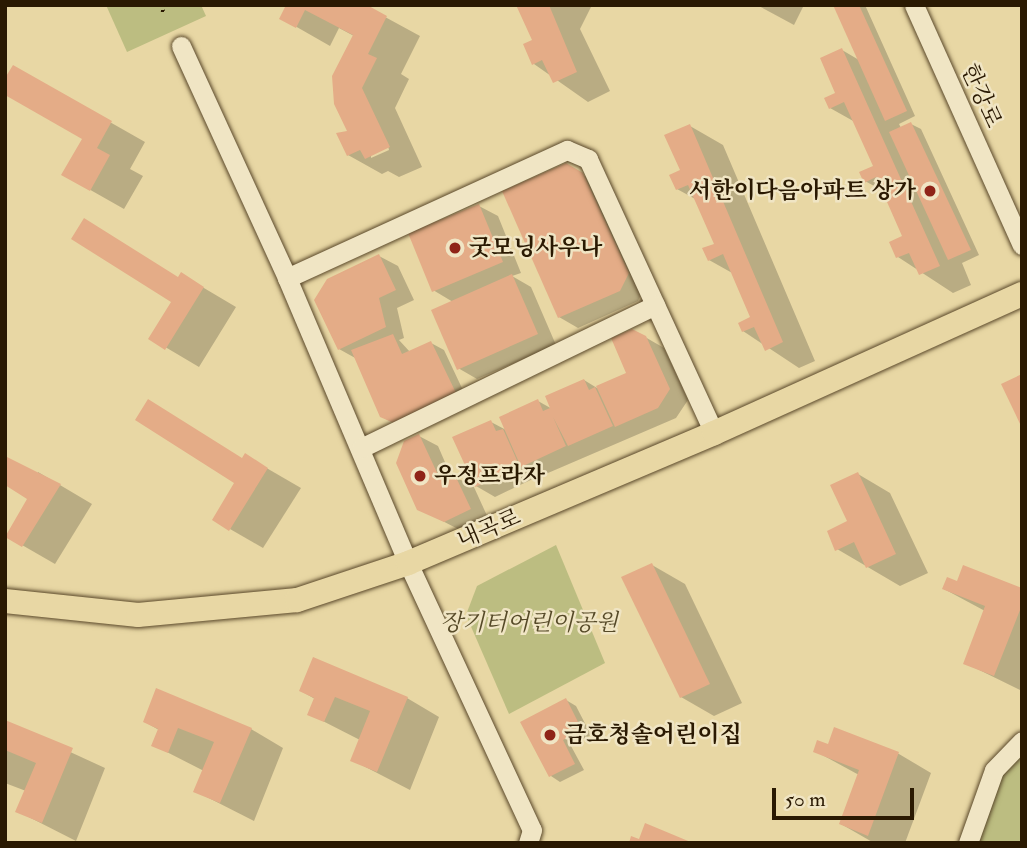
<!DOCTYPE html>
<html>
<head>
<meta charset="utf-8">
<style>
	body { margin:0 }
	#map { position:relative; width:1027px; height:848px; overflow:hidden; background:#e8d7a4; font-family:"IM FELL Double Pica","Noto Serif KR",serif }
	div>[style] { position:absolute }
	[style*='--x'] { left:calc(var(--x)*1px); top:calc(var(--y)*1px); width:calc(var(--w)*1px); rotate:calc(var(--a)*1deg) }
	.green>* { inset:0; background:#bcbd81 }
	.shadow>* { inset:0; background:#0003 }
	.building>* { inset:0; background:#e4ac87 }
	.path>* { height:3.5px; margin-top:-1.75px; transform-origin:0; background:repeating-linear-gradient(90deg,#2a1902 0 2px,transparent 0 5.5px) }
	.roads { filter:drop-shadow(0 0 2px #5a482a) drop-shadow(0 0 2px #5a482a) }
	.minor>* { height:19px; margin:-9.5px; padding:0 9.5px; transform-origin:9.5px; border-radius:9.5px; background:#f0e5c4 }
	.major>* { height:24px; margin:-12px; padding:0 12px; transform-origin:12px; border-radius:12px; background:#e8d7a4 }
	.dots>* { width:19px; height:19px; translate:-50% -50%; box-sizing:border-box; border:4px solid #f0e5c4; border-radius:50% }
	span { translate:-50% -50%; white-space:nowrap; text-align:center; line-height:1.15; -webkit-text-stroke:5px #f0e5c4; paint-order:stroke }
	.street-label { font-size:23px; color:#2a1902 }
	.poi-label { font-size:23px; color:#2a1902; font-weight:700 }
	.right { translate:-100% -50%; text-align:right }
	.left { translate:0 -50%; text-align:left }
	.park-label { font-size:23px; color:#564a28; font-style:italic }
	.frame { position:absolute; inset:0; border:7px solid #2a1902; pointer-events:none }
	.scale { position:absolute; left:772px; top:788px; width:142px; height:32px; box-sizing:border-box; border:4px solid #2a1902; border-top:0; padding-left:9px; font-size:21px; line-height:24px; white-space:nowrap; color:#2a1902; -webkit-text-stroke:5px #f0e5c4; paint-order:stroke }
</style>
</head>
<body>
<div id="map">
	<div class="green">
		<div style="clip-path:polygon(106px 5px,201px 5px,206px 16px,127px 52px)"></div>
		<div style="clip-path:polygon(556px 545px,605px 663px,509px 714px,466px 615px,477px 586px)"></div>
		<div style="clip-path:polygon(1022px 752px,1022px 843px,976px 843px,1001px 773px)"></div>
	</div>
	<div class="shadow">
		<div style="clip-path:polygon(evenodd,288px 5px,363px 5px,420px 36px,401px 74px,409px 79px,395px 108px,422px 167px,399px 177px,388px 171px,382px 174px,348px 155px,354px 36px,339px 28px,330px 46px,281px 18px,288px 5px,388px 146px,389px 150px,371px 158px,371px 154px,388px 146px)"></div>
		<div style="clip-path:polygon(518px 5px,592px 5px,580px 29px,610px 91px,588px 102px,534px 64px,535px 40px)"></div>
		<div style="clip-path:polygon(757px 5px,804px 5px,794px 25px)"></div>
		<div style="clip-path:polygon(835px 5px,865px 5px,915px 116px,899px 124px,901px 128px,911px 124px,921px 129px,979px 255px,962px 263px,971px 285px,953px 293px,898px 257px,905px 237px,885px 192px,865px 181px,875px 167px,855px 122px,830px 108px,838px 94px,842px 50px,859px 60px)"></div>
		<div style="clip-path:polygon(13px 67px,145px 142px,130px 169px,143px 176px,124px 209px,64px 175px,85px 138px)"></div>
		<div style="clip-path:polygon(690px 126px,723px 145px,815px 361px,799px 368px,743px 331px,753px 318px,734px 274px,709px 260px,716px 245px,697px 200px,677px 189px)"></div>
		<div style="clip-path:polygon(566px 165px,601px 186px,646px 284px,638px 301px,578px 328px,559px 317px)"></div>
		<div style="clip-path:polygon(479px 206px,498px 216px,521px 273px,512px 276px,531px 287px,556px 345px,477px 379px,458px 368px,453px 302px,433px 290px)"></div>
		<div style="clip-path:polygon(379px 256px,398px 266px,414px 300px,397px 308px,404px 338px,399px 340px,410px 352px,431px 343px,444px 350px,469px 403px,395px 424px,381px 416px,357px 359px,339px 349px)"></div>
		<div style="clip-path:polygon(182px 275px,236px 307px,199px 367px,150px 338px,173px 301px)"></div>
		<div style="clip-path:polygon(645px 337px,664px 348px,688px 400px,676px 418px,541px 476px,535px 472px,537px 477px,495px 497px,476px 486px,491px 422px,508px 431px,538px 401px,554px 410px,584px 380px,597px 388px,629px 374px)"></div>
		<div style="clip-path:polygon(419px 436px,438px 446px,451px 476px,473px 485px,489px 520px,464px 532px,419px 509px)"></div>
		<div style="clip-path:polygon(246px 456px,301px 488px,263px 548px,230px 529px)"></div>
		<div style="clip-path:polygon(38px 472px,92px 504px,55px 564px,22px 545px)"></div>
		<div style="clip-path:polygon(858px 474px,890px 493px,928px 573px,900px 586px,837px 549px,849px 522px)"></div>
		<div style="clip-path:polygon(652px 565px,685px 584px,742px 703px,714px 716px,681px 697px)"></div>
		<div style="clip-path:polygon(958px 583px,1022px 590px,1022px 691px,965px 663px,985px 611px,944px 589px)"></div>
		<div style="clip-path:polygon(301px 691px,407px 698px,439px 717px,410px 790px,352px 760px,360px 740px,309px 714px,315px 699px)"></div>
		<div style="clip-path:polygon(566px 700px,576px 706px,591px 735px,571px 746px,584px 770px,560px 782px,551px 776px)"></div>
		<div style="clip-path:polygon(5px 722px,105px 768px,76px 841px,17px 811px,26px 791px,5px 783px)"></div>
		<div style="clip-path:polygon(145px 722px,251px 729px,283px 748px,254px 821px,195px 791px,204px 771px,153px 745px,159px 730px)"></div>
		<div style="clip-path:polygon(835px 730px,899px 754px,931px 773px,905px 843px,874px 843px,841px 824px,859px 775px,815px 751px,829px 746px)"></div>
	</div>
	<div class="building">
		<div style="clip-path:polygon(286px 5px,367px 5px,387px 16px,368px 54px,377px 58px,362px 88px,390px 147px,365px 159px,360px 150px,347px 156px,336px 133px,347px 131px,334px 104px,332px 76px,353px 35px,305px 10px,296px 28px,279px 19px)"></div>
		<div style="clip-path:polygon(516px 5px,549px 5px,577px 72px,553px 83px,542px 60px,532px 65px,523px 44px,532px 40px)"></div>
		<div style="clip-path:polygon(833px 5px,859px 5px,907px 111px,885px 121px)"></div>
		<div style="clip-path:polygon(842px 48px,940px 266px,919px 275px,909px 253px,896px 258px,889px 242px,902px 236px,876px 177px,864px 183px,859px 172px,873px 166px,844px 102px,829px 109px,824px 98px,835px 93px,820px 58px)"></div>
		<div style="clip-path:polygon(13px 65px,112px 121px,97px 148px,110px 155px,90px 191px,61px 175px,82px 139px,5px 95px,5px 78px)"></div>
		<div style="clip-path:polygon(911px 122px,971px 250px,948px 260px,889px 132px)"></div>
		<div style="clip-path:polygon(690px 124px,783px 342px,765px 351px,754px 327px,742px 332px,738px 323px,750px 317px,723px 254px,708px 261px,702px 248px,714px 244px,688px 185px,676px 190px,669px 175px,680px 170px,664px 135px)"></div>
		<div style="clip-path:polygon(566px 163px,583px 173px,629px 273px,620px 291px,558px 318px,502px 191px)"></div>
		<div style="clip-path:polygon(479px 204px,503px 262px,432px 292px,408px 233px)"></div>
		<div style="clip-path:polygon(84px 218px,178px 277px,181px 272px,204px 287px,165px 350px,148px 339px,171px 302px,71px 239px)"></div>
		<div style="clip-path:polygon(379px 254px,396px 290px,379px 298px,386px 327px,338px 350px,314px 300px,327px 279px)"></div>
		<div style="clip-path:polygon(512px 274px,538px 334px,457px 370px,431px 310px)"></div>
		<div style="clip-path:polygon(632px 329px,646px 336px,670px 389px,658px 408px,615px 427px,596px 386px,626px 373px,611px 338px)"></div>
		<div style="clip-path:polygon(393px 334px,402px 354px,431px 341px,457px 395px,394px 423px,380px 417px,351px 350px)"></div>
		<div style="clip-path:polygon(1022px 374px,1022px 428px,1001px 384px)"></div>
		<div style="clip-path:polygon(584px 379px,589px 390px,595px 387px,613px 426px,568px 446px,553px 417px,566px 446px,521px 467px,499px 417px,538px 399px,543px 411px,550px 408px,545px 396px)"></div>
		<div style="clip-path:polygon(148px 399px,242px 458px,245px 453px,268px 468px,229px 531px,212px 520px,234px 483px,135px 420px)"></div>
		<div style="clip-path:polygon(491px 420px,496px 431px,503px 429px,520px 467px,475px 487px,452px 437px)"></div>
		<div style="clip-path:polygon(419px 434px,440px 479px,454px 473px,471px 509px,444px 522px,417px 510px,396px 463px,404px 441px)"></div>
		<div style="clip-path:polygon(5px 456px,61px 484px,22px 547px,5px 537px,27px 499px,5px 485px)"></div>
		<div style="clip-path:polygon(858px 472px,896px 554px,866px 568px,854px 542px,835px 551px,827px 531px,847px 521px,830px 485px)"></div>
		<div style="clip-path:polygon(652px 563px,710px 684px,680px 698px,621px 577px)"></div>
		<div style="clip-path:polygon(963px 565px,1022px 588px,1022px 605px,994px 676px,963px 664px,985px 606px,942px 589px,947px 577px,957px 581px)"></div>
		<div style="clip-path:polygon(313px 657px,408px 697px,377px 772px,350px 761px,370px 711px,335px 697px,324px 722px,307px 715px,314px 698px,299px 691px)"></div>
		<div style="clip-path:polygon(156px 688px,252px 728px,220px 803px,193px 792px,214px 742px,178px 728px,168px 753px,151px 746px,158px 729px,143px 722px)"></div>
		<div style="clip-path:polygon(566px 698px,582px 730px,563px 740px,575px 764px,549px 777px,520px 722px)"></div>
		<div style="clip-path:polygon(5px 720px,73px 748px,42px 823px,15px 812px,36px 763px,5px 750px)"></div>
		<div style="clip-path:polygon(834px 727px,899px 752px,868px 836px,839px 824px,859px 770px,813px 752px,817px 740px,828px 744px)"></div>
		<div style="clip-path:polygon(645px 823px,693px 843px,629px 843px,631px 836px,639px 839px)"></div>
	</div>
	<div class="path">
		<div style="--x:161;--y:5;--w:9;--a:72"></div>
	</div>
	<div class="roads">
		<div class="minor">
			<div style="--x:914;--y:5;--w:263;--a:65.8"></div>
			<div style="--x:181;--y:46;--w:255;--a:65.4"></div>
			<div style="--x:287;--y:278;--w:310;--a:67"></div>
			<div style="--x:408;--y:563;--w:294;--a:65.1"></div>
			<div style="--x:532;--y:830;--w:14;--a:107"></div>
			<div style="--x:287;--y:278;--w:308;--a:-24.6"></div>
			<div style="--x:567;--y:150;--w:23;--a:23"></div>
			<div style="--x:588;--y:159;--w:302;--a:65.3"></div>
			<div style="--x:361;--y:448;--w:327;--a:-25.9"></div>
			<div style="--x:968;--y:843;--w:77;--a:-70.4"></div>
			<div style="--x:994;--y:770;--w:40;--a:-46"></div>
		</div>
		<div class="major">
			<div style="--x:5;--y:601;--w:134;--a:6"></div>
			<div style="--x:138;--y:615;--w:160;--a:-5.4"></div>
			<div style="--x:297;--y:600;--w:117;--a:-18.4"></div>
			<div style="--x:408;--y:563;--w:332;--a:-23"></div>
			<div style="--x:714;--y:433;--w:338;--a:-24.3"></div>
		</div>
	</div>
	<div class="dots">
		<div style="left:930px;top:191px;background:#8f2418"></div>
		<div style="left:455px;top:248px;background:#8f2418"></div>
		<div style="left:420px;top:476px;background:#8f2418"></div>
		<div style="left:550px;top:735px;background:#8f2418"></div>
	</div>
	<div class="street-label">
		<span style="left:981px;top:96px;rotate:66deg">한강로</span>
		<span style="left:489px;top:529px;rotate:-23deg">내곡로</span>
	</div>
	<div class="poi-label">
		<span class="right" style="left:916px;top:191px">서한이다음아파트 상가</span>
		<span class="left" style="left:469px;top:248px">굿모닝사우나</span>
		<span class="left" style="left:434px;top:476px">우정프라자</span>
		<span class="left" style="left:564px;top:735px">금호청솔어린이집</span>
	</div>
	<div class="park-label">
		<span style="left:529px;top:623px">장기터어린이공원</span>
	</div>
	<div class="frame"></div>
	<div class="scale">50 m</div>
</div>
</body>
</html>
